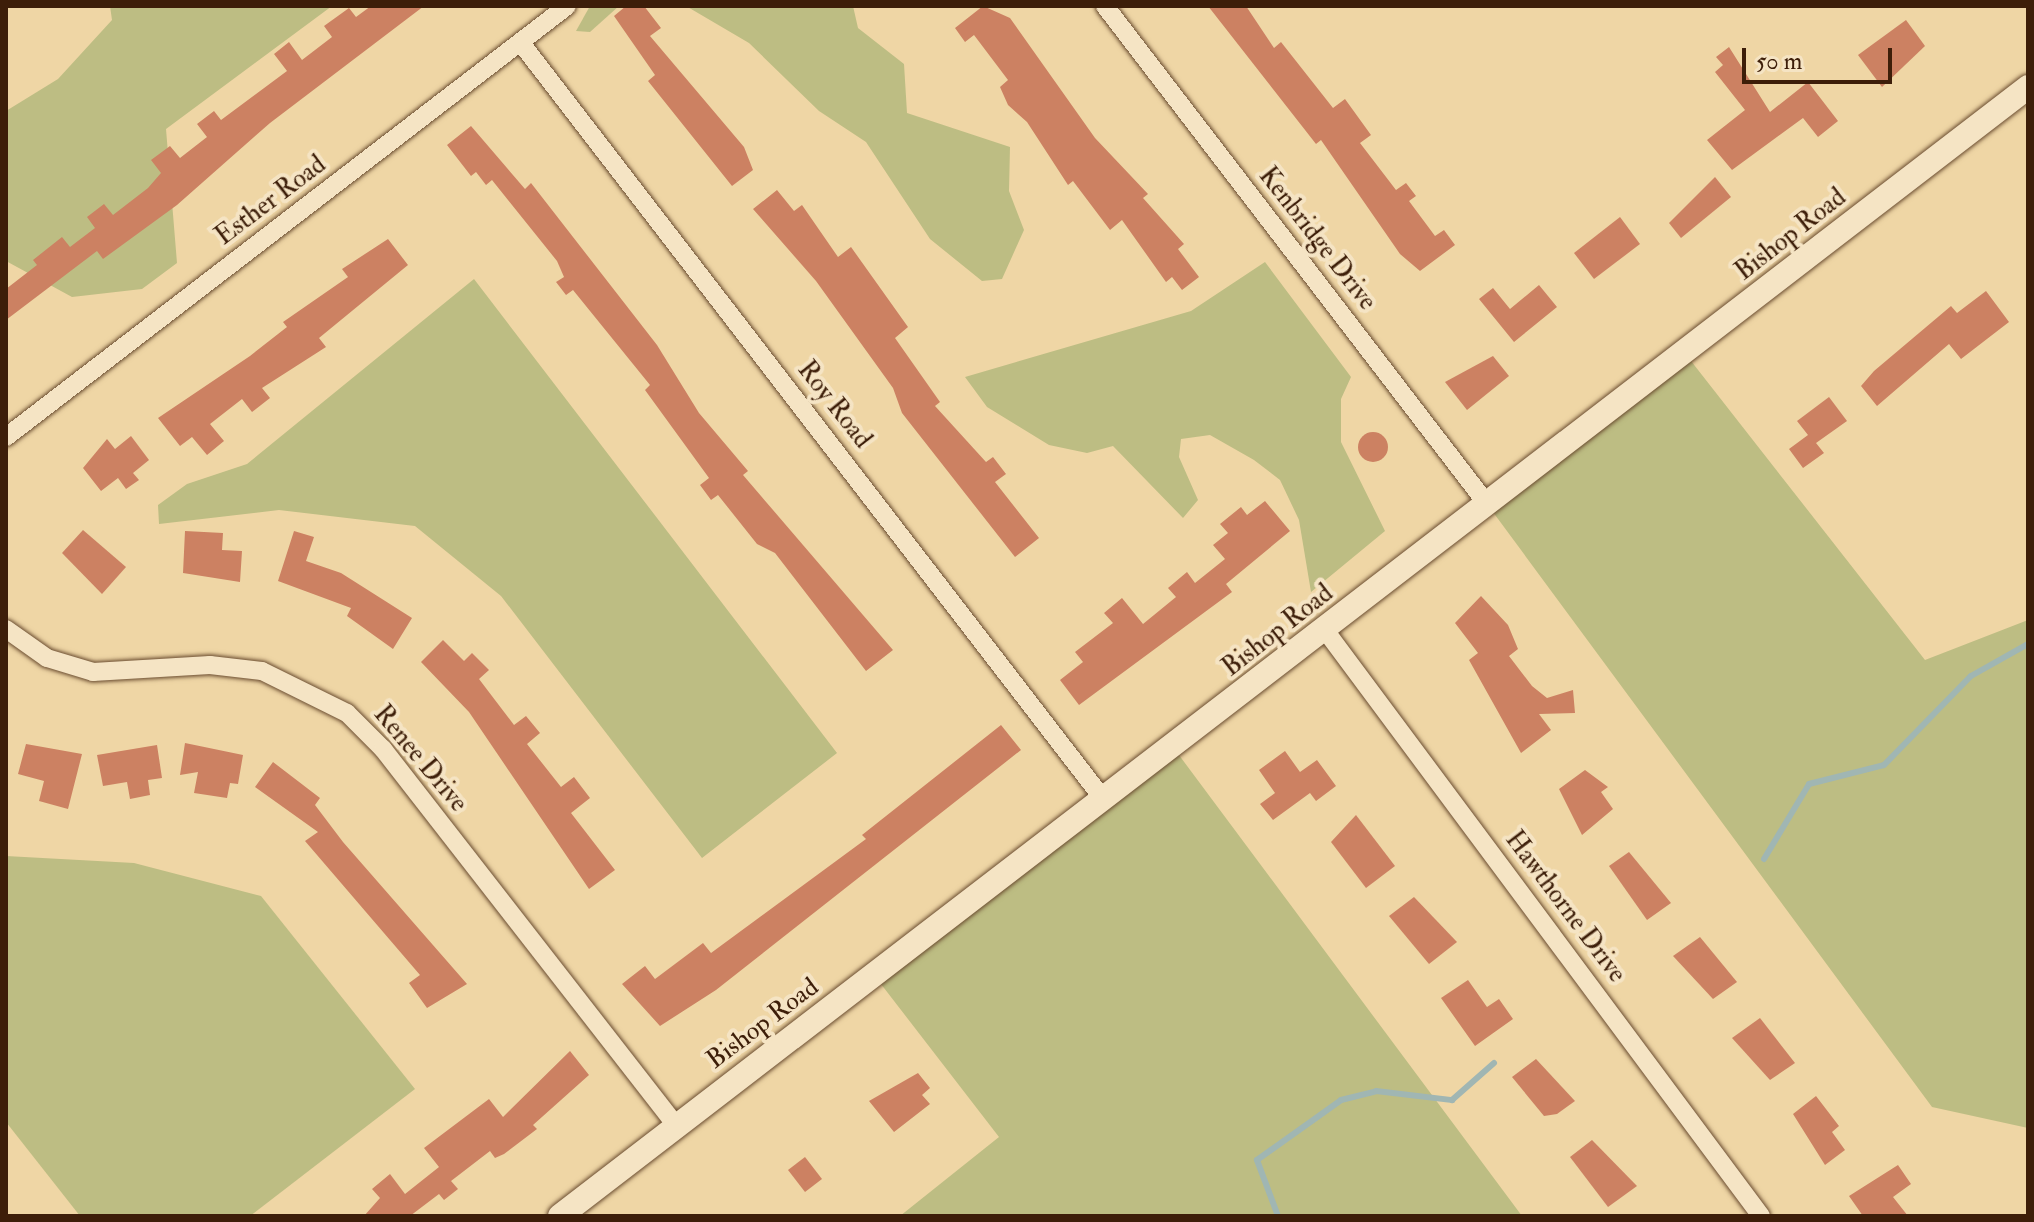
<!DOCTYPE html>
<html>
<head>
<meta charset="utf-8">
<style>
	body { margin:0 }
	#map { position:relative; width:2034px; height:1222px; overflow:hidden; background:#efd6a5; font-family:"IM FELL Double Pica",serif }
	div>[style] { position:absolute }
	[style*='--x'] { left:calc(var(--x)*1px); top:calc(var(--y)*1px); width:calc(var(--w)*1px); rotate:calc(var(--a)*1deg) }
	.green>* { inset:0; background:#bdbd83 }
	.stream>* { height:6px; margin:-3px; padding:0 3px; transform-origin:3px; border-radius:3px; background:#a0b6b3 }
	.building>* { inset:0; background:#cc8162 }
	.round { border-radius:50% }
	.roads { filter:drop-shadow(0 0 2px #6a4c30) drop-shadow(0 0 2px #6a4c30) }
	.street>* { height:18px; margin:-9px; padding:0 9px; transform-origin:9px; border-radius:9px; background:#f5e4c4 }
	.secondary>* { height:24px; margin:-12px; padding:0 12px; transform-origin:12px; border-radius:12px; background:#f5e4c4 }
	span { translate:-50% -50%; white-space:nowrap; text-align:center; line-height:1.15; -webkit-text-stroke:8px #f5e4c4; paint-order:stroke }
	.street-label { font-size:26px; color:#3d1e09 }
	.frame { position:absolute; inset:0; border:8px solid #3d1e09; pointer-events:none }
	.scale { position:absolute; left:1742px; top:48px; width:150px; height:36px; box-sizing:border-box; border:4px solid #3d1e09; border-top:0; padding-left:10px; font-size:24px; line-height:28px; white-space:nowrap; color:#3d1e09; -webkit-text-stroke:6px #f5e4c4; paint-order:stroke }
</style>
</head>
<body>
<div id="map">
	<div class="green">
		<div style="clip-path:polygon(110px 6px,332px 6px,166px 129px,177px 263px,142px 289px,72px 297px,6px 261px,6px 111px,58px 79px,112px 20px)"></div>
		<div style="clip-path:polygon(590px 6px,619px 6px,590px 32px,576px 31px)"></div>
		<div style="clip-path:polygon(686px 6px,853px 6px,858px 28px,904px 64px,907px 113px,1010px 147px,1009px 191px,1024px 230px,1002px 279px,982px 281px,930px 239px,866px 142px,819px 111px,749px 43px)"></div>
		<div style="clip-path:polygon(1265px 262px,1351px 377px,1341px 399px,1341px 442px,1385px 531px,1311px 592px,1299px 520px,1280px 480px,1254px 460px,1210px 435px,1181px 439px,1179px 457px,1198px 500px,1183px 518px,1113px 446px,1087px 453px,1049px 445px,987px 407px,965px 377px,1191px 311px)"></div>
		<div style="clip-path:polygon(474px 279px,837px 753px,702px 858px,501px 596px,415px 526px,279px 510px,159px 524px,158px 505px,187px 484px,247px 464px)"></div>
		<div style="clip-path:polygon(1684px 352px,1925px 660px,2028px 620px,2028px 1128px,1932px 1107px,1487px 504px)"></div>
		<div style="clip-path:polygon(1173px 747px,1522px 1216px,900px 1216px,999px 1137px,874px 975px)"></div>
		<div style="clip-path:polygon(6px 856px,134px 863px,261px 896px,415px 1089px,250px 1216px,80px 1216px,6px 1122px)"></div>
	</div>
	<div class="stream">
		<div style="--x:1764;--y:859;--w:87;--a:-59"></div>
		<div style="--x:1809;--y:784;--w:77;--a:-14.2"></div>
		<div style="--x:1884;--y:765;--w:124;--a:-45.7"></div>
		<div style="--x:1971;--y:676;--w:65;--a:-29.3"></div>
		<div style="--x:1278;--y:1216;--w:60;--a:-110.6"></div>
		<div style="--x:1257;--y:1160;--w:103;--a:-35.5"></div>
		<div style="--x:1341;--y:1100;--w:36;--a:-14"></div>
		<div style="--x:1376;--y:1091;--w:77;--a:6.8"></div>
		<div style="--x:1452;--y:1100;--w:56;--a:-41.4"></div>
	</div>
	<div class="building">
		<div style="clip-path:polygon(371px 6px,424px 6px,270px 123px,177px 205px,103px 259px,97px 251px,6px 320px,6px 289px,37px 265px,33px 260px,62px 237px,70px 247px,95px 228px,87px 217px,104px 204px,113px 215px,148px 188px,161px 173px,151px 160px,170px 146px,180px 158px,207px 137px,197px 124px,214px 111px,221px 120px,287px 71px,274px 54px,289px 42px,302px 60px,332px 37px,324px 26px,349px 8px,356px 17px)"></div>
		<div style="clip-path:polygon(626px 6px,644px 6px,661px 28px,650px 36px,744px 147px,753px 170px,732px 186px,648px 81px,655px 75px,614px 16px)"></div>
		<div style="clip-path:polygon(983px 6px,1010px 18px,1095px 138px,1148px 194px,1143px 198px,1184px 244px,1178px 249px,1199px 277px,1182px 290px,1172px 277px,1166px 282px,1122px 220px,1110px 230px,1073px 181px,1068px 185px,1027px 122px,1008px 105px,1000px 87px,1008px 80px,974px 35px,965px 42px,955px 28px)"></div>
		<div style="clip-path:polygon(1208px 6px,1246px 6px,1274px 48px,1281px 42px,1333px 108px,1345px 99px,1371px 135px,1360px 143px,1396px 190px,1406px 183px,1416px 196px,1409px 201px,1435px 236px,1444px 230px,1455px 245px,1420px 271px,1400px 254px,1321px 140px,1316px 144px)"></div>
		<div style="clip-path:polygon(1906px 20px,1925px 46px,1882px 87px,1858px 55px)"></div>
		<div style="clip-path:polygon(1729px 47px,1770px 112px,1808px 82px,1838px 121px,1818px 137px,1803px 118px,1732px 170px,1707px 140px,1745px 110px,1715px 72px,1723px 65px,1716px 57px)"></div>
		<div style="clip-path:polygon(471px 126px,525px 189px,531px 183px,657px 345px,699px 413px,748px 471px,743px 475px,893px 650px,866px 671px,775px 553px,757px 544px,718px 495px,711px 500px,700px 485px,709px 478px,645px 390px,650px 385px,573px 290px,566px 295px,556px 282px,564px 277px,557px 261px,492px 180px,486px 185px,476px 172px,471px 176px,447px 145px)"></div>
		<div style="clip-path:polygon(1715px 177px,1731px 197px,1681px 238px,1669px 223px)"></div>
		<div style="clip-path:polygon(777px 190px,794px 211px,802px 205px,838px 257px,851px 247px,908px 327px,895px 338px,940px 402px,935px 406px,986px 462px,993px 457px,1006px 474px,995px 482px,1039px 538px,1015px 557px,902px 413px,893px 388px,816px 281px,753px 209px)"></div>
		<div style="clip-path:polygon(1620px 217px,1640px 244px,1594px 279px,1574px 253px)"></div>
		<div style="clip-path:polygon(388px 239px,408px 265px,319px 338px,326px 347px,262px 388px,270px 398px,252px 412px,242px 399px,210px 424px,224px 441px,207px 455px,192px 437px,180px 446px,158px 418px,250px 356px,287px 327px,283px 322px,348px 277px,342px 269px)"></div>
		<div style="clip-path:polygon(1539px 285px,1557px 307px,1514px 342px,1479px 299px,1493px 288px,1510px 309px)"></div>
		<div style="clip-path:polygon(1986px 291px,2009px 322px,1961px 359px,1949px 344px,1877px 406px,1861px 386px,1874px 371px,1951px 306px,1957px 313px)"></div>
		<div style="clip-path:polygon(1493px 356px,1509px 376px,1467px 410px,1445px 382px)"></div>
		<div style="clip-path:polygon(1829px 397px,1847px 421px,1816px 443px,1824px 453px,1803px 468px,1789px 449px,1808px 435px,1797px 421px)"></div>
		<div class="round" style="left:1358px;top:432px;width:30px;height:30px"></div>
		<div style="clip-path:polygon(131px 436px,149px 460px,133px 473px,139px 480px,126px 489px,118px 478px,101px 491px,83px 468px,107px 439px,115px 449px)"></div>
		<div style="clip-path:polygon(1265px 501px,1290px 531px,1226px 584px,1232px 592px,1079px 705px,1060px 680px,1083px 662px,1075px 652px,1113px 623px,1104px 613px,1122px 598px,1143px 624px,1176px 597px,1168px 588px,1187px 572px,1195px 583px,1225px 559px,1213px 545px,1228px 533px,1220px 524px,1241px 507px,1247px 515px)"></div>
		<div style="clip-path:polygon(83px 530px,126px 567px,102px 594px,62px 553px)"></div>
		<div style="clip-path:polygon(185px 531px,223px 533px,222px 550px,242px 551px,240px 582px,183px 573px)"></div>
		<div style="clip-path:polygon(294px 531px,314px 537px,306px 561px,341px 573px,412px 618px,393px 649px,347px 616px,351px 608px,278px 581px)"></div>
		<div style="clip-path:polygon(1481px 596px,1508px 625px,1518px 649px,1509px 656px,1532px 686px,1547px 698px,1573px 690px,1575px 713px,1539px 714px,1551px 730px,1521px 753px,1469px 660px,1478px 653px,1455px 623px)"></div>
		<div style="clip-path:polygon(443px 640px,464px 661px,472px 653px,489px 670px,479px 679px,514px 725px,526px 716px,540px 733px,527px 744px,561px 787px,574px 777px,590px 798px,571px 813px,615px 870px,589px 889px,469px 712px,421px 662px)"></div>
		<div style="clip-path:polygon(1001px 725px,1021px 750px,716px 990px,660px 1026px,622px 984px,645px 966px,655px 979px,703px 943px,711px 953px,866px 839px,862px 835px)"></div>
		<div style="clip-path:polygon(185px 743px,243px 755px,238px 784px,230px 783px,227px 798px,194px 793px,198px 772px,180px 775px)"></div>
		<div style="clip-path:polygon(26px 744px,82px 754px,68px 809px,39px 801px,44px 781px,18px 774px)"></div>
		<div style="clip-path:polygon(157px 745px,162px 778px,148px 780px,150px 795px,130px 799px,127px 782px,103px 786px,97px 755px)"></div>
		<div style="clip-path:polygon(1285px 751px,1300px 772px,1317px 760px,1336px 786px,1316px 801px,1310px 793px,1273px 820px,1260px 804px,1275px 793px,1259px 770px)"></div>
		<div style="clip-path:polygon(273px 762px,320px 798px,315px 805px,343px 842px,467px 984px,427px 1008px,409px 983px,420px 975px,305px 841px,318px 832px,255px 787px)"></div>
		<div style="clip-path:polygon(1585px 770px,1608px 787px,1601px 792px,1613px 809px,1582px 835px,1559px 789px)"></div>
		<div style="clip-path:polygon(1356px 815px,1395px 866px,1366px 888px,1331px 842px)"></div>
		<div style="clip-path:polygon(1629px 852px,1671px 903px,1647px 920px,1609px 866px)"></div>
		<div style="clip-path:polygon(1414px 897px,1457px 942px,1429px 964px,1389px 916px)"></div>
		<div style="clip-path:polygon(1700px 937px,1737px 982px,1713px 999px,1673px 956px)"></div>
		<div style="clip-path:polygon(1468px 980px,1487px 1007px,1499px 999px,1513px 1019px,1475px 1046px,1441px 998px)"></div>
		<div style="clip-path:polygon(1760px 1018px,1795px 1063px,1770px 1080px,1732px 1038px)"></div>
		<div style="clip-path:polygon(570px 1051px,589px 1075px,533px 1125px,537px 1129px,504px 1154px,495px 1158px,490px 1151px,451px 1181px,458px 1189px,444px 1200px,439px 1194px,410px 1216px,364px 1216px,380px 1198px,372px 1189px,390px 1174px,405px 1194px,439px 1167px,424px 1148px,489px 1099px,503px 1117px)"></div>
		<div style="clip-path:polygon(1536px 1059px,1575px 1101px,1557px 1114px,1544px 1116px,1512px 1077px)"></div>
		<div style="clip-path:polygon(918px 1073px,930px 1088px,922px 1095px,930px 1104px,894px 1132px,869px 1101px)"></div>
		<div style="clip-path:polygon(1816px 1096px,1839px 1126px,1832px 1132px,1845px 1150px,1825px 1165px,1793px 1114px)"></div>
		<div style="clip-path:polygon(1592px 1140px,1637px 1186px,1608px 1207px,1570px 1157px)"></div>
		<div style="clip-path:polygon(805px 1157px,822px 1179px,805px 1192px,788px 1170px)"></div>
		<div style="clip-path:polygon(1898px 1165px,1911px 1184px,1893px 1197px,1908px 1216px,1863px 1216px,1849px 1196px)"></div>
	</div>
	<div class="roads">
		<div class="street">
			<div style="--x:1105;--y:6;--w:628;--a:52.51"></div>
			<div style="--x:521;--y:43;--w:955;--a:52.4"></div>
			<div style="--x:6;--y:437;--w:707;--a:-37.53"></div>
			<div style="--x:6;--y:629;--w:50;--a:35.3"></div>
			<div style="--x:47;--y:658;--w:48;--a:16.9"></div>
			<div style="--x:93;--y:672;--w:117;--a:-3.4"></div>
			<div style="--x:210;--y:665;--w:52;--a:6.6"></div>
			<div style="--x:262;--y:671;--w:95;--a:26.3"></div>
			<div style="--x:347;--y:713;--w:51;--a:45"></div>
			<div style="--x:383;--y:749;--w:477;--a:52.1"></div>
			<div style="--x:1325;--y:630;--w:730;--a:53.35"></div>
		</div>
		<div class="secondary">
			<div style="--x:560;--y:1216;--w:1852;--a:-37.56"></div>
		</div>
	</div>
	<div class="street-label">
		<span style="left:271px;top:201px;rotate:-37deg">Esther Road</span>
		<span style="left:1791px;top:235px;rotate:-38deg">Bishop Road</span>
		<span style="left:1317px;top:239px;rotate:52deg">Kenbridge Drive</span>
		<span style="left:834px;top:405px;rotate:52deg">Roy Road</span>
		<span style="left:1278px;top:631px;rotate:-38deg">Bishop Road</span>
		<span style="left:420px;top:759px;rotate:50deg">Renee Drive</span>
		<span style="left:1565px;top:907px;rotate:53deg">Hawthorne Drive</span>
		<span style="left:763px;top:1024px;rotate:-37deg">Bishop Road</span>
	</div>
	<div class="frame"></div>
	<div class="scale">50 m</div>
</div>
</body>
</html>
